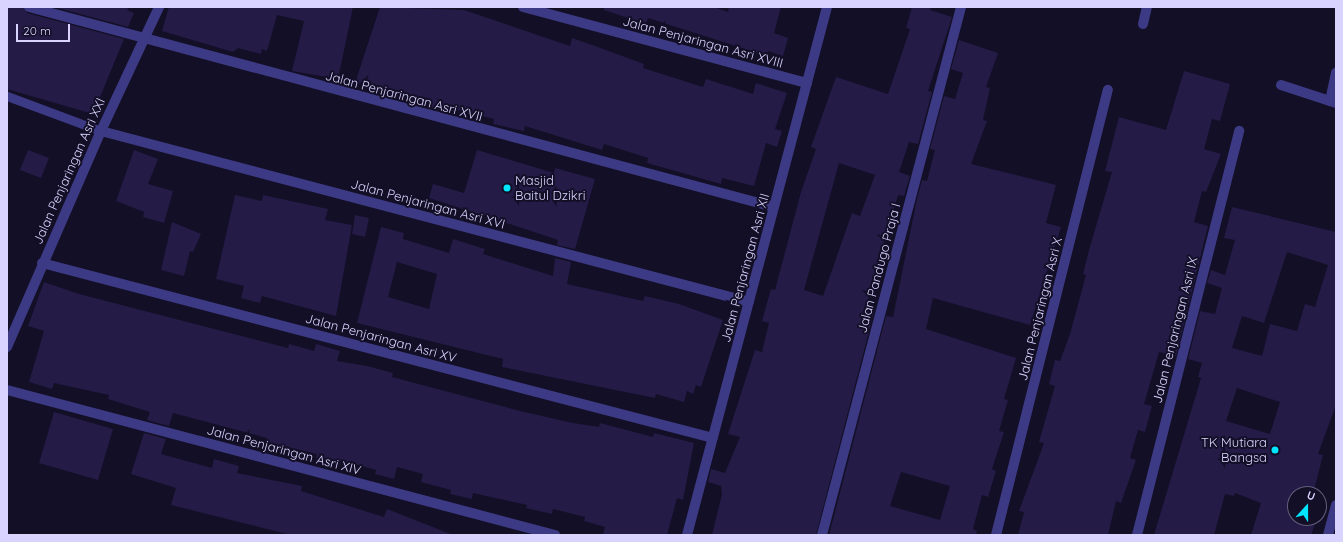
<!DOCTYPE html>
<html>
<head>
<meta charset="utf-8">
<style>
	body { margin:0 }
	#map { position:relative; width:1343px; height:542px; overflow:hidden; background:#130f26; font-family:Quicksand,sans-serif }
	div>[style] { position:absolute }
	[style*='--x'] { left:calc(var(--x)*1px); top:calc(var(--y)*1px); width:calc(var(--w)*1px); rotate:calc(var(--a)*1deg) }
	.building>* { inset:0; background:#241b47 }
	.lane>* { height:9px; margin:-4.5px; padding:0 4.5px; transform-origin:4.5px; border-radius:4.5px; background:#3d3a85 }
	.street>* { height:10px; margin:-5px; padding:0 5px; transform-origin:5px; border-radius:5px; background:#3d3a85 }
	.dots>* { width:11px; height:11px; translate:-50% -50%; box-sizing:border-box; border:2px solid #130f26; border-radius:50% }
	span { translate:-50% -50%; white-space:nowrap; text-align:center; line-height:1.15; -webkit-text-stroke:4px #130f26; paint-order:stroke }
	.street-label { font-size:13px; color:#d9d4ff }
	.poi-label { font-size:13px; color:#d9d4ff }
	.left { translate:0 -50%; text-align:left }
	.right { translate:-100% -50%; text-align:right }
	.frame { position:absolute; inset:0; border:8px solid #d9d4ff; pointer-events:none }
	.north { position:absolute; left:1287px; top:486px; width:40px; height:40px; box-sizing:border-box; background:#130f26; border:1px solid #625e7d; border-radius:50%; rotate:21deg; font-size:11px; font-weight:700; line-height:16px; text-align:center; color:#d9d4ff }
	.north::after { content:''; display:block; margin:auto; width:14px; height:18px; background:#00e5ff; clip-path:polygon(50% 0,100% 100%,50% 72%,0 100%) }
	.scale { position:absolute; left:16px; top:24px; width:54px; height:18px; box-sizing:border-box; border:2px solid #d9d4ff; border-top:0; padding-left:5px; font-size:12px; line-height:14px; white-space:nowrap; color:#d9d4ff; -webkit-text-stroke:3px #130f26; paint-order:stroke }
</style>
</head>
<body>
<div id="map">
	<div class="building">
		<div style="clip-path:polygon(7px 7px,23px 7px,27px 13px,124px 39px,93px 114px,7px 89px)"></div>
		<div style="clip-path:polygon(54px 7px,129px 7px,127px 10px,134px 13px,128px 27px)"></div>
		<div style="clip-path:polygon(169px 7px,353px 7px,338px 79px,292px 71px,304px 21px,277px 15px,267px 51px,262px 49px,261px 54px,238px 48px,233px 52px,162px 31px)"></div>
		<div style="clip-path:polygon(380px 7px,464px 10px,570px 46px,572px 38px,595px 46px,644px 64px,643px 68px,703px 87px,706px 79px,753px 94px,756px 83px,787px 93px,775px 129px,782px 131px,777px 147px,766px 143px,754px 186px,722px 178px,721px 184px,647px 163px,648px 158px,604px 144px,602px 150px,525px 126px,524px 131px,493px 124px,494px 119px,445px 107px,444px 111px,366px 89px,367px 85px,355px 83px)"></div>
		<div style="clip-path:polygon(604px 7px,714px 7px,728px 12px,729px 7px,781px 7px,774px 33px,788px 38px,783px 56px,768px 51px,767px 56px,648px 18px,646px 24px,604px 10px)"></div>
		<div style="clip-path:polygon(evenodd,912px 7px,931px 7px,930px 10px,952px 17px,928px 91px,932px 92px,918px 144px,909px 142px,899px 172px,910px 176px,904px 196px,898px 195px,865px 310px,874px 312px,816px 535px,712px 535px,722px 494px,721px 486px,708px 482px,711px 469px,725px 473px,740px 437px,728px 434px,755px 350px,762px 352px,769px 323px,762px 321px,771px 289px,775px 290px,801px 192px,816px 149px,811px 147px,836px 77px,888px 94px,910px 29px,906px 28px,912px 7px,839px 163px,875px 175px,860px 216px,852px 213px,823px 296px,804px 290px,839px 163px)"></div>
		<div style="clip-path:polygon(evenodd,959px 40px,998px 53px,986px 87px,990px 88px,983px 120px,987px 121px,971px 164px,1056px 185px,1046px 223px,1061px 227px,1030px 325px,933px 298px,926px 329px,1016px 358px,1004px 399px,1008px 400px,999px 431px,1004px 432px,992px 469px,996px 471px,988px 497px,982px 495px,973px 529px,977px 531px,976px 535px,829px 535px,886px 316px,893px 317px,917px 199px,922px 180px,927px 181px,935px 150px,930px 149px,944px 96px,955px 99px,963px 73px,951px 69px,959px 40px,901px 472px,950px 486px,940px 520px,890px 506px,901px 472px)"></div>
		<div style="clip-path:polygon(1184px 71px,1230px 84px,1220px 121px,1212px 119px,1204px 149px,1221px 154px,1206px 192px,1202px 191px,1194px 222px,1208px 226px,1176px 356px,1159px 352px,1144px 404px,1152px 406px,1145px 432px,1138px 430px,1130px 458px,1136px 460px,1121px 503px,1116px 501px,1108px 535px,1018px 535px,1024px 512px,1019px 511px,1044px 443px,1039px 442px,1055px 386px,1049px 384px,1055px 360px,1060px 361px,1070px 334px,1086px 275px,1083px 274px,1089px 250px,1112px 172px,1105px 171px,1119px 117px,1166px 130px)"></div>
		<div style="clip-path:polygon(28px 150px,49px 158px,41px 178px,20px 170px)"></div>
		<div style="clip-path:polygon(134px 150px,158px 159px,148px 184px,173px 191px,164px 223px,143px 217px,144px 212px,116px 201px)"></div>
		<div style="clip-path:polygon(477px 150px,554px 173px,555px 168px,595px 179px,575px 249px,557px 245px,558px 240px,537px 233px,429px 198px,433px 184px,464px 193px)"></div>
		<div style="clip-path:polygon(235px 195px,262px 201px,263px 195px,328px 209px,325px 220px,352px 225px,336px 316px,262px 296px,260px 303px,241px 298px,244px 286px,216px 279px)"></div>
		<div style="clip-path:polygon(evenodd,1232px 207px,1336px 232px,1336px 405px,1318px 454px,1323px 455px,1313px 494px,1295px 494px,1295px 518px,1317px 518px,1311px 535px,1251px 535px,1261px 503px,1235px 493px,1234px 496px,1225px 494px,1214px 535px,1154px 535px,1201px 378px,1198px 377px,1202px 363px,1188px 359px,1200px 311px,1215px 314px,1222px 288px,1207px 283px,1211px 270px,1225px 275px,1235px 240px,1224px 238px,1232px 207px,1287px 252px,1328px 265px,1315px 307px,1305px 304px,1297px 331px,1270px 324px,1262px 356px,1232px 348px,1242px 316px,1264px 323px,1287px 252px,1232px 207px,1237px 388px,1280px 402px,1270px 434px,1226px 421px,1237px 388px)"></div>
		<div style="clip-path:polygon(355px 215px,369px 218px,365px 237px,352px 234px)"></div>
		<div style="clip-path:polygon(172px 222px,201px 234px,193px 252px,190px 251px,184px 276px,161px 270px)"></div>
		<div style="clip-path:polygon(evenodd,381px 227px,404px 233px,403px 239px,449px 253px,453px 239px,485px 249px,483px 254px,553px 276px,555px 258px,571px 262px,567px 284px,643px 301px,645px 296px,679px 304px,723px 320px,701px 387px,696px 385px,693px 394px,687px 391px,684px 402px,656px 394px,655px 398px,502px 367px,503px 359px,357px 323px,381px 227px,397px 262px,437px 274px,429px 309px,388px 297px,397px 262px)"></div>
		<div style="clip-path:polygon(44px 282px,79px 294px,288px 348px,289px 344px,314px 351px,316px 344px,340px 351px,337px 361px,367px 366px,393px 373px,392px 377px,520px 411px,573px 423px,599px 427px,600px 423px,653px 437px,654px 433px,694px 443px,683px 500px,677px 498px,667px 535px,603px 535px,605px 527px,584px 521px,585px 517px,553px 509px,552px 514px,526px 508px,527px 505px,473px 493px,472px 499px,450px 494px,451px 490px,421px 482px,423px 474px,397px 467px,394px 479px,375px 474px,376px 470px,341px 460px,340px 463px,316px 458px,317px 454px,266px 442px,267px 438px,173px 413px,169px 426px,147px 420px,150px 412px,108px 399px,109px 395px,54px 383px,52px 389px,29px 382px,44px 331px,28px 326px)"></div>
		<div style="clip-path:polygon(54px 412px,113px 429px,98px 480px,39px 463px)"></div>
		<div style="clip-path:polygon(144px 433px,166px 439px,161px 454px,212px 468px,214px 459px,239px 466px,237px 473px,302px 486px,301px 491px,384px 517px,387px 509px,453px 535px,291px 535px,171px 505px,176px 488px,131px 474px)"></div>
	</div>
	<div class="lane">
		<div style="--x:7;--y:96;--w:100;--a:20.4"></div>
	</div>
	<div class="street">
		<div style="--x:29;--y:7;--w:771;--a:15.03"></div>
		<div style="--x:523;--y:7;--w:294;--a:15"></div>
		<div style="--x:1143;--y:24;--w:17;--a:-77"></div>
		<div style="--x:1281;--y:85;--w:58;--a:18.1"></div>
		<div style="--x:1330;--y:101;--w:29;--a:-78"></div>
		<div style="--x:101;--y:131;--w:670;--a:14.78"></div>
		<div style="--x:42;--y:263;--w:693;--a:14.62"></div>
		<div style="--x:7;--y:347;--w:236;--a:-66.5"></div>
		<div style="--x:101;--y:131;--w:137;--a:-64.9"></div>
		<div style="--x:7;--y:390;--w:567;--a:14.82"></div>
		<div style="--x:687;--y:535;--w:546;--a:-75.15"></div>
		<div style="--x:822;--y:535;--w:546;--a:-75.25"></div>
		<div style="--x:996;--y:535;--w:459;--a:-75.9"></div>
		<div style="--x:1137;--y:535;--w:417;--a:-75.8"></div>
		<div style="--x:1328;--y:535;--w:31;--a:-75"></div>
	</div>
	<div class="dots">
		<div style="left:507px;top:188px;background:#00e5ff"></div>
		<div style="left:1275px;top:450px;background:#00e5ff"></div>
	</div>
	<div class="street-label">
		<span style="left:703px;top:42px;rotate:15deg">Jalan Penjaringan Asri XVIII</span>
		<span style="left:404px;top:96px;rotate:15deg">Jalan Penjaringan Asri XVII</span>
		<span style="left:69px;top:171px;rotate:-66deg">Jalan Penjaringan Asri XXI</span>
		<span style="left:428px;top:204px;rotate:15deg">Jalan Penjaringan Asri XVI</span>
		<span style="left:745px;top:268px;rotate:-75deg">Jalan Penjaringan Asri XII</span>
		<span style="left:879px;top:268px;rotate:-75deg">Jalan Pandugo Praja I</span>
		<span style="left:1040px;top:309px;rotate:-76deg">Jalan Penjaringan Asri X</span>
		<span style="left:1175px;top:330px;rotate:-76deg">Jalan Penjaringan Asri IX</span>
		<span style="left:381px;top:338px;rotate:15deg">Jalan Penjaringan Asri XV</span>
		<span style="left:284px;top:450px;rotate:15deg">Jalan Penjaringan Asri XIV</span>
	</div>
	<div class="poi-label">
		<span class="left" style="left:515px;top:188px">Masjid<br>Baitul Dzikri</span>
		<span class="right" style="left:1267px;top:450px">TK Mutiara<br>Bangsa</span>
	</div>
	<div class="frame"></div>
	<div class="north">U</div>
	<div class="scale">20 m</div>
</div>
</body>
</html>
